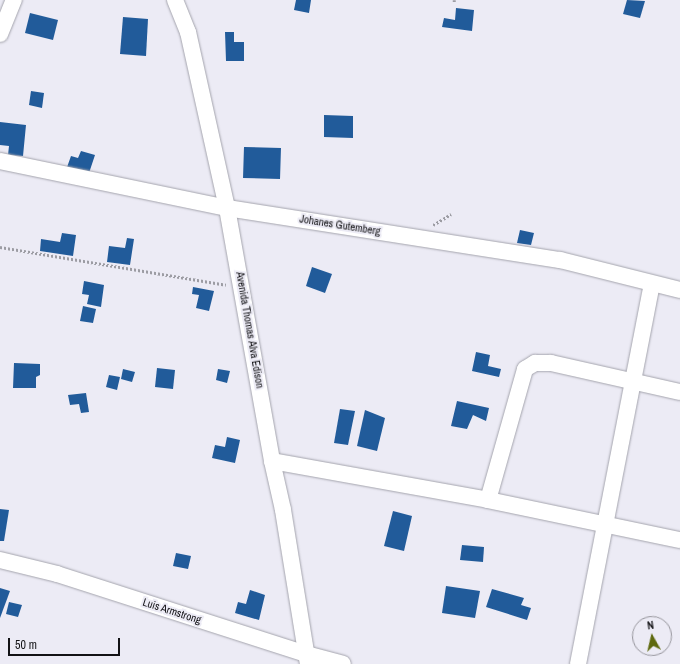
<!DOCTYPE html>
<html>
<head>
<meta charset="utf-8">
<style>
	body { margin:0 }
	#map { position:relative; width:680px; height:664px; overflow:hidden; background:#ecebf5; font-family:"Archivo Narrow",sans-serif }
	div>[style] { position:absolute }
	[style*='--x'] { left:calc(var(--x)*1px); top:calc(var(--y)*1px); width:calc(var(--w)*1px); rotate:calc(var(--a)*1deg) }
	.building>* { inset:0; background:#215b9a }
	.path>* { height:2.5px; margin-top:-1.25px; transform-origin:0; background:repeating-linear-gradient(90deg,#9c9ca3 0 2px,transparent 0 4px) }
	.roads { filter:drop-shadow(0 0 1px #a4a4ad) drop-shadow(0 0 1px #a4a4ad) }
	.minor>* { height:16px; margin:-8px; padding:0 8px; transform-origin:8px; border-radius:8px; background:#fff }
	span { translate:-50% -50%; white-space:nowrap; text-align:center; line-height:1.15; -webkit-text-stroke:4px #ecebf5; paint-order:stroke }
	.street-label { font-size:11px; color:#121215 }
	.north { position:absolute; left:632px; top:616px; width:40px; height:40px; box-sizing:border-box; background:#ecebf5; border:1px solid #95949b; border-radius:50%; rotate:352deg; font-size:11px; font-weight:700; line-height:16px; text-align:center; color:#121215 }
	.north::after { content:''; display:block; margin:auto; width:14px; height:18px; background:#5e690e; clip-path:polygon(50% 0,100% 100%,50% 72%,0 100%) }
	.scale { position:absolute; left:8px; top:638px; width:112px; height:18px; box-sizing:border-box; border:2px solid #121215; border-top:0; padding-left:5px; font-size:12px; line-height:14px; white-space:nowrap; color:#121215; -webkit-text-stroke:3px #ecebf5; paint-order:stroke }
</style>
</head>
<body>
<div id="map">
	<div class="building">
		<div style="clip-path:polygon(296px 0,311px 0,309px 13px,294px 10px)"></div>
		<div style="clip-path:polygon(627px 0,645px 1px,640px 18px,623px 14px)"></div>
		<div style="clip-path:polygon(456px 8px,474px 10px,472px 31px,442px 27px,444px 18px,455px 20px)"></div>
		<div style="clip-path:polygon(30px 13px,58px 20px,53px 40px,25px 33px)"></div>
		<div style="clip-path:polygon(123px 17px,148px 19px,146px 56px,120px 54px)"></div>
		<div style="clip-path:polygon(225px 32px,234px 32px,234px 42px,244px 42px,244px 61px,226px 61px)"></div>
		<div style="clip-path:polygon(31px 91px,44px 93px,42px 108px,29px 105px)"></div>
		<div style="clip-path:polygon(324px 115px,353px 116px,353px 138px,324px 137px)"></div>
		<div style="clip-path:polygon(0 122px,26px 125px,23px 156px,8px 155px,9px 146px,0 145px)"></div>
		<div style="clip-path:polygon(244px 147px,281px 148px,280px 179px,243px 178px)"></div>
		<div style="clip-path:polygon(81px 151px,95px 155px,88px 176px,66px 170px,71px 156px,78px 158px)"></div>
		<div style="clip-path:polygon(520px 230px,534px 233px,531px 245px,517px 243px)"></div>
		<div style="clip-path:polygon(62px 233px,76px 235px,73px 256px,40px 251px,41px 239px,60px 242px)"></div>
		<div style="clip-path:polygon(127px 238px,134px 239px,130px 265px,107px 262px,109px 246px,125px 248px)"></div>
		<div style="clip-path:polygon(312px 267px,332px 274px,325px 293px,306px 286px)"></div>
		<div style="clip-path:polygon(84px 281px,104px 285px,101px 307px,87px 304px,89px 295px,82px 294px)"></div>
		<div style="clip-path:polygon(193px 287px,214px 291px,209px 311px,196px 308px,199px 295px,192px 294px)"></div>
		<div style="clip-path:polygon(83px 306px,96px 309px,93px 323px,80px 321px)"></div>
		<div style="clip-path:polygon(476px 352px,490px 355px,488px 366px,501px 369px,499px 377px,472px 371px)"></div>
		<div style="clip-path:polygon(14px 363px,40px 364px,40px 375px,36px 377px,36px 388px,13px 388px)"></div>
		<div style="clip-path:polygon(157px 368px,175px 370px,173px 389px,155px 387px)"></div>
		<div style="clip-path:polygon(123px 369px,135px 372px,132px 382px,121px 379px)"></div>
		<div style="clip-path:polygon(218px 369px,230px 371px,227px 383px,216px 380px)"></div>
		<div style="clip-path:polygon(109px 375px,120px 377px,117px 390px,106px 387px)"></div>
		<div style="clip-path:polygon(86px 393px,89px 412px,81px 413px,79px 404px,70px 405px,68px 395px)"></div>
		<div style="clip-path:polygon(457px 401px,489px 408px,486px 421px,473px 415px,467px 429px,451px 426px)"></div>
		<div style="clip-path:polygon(340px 409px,355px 411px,348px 445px,334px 443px)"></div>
		<div style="clip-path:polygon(365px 410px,385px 418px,377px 451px,357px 446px)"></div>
		<div style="clip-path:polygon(227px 437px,240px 440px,235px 463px,212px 458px,215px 445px,225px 447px)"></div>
		<div style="clip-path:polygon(0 509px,9px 510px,4px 541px,0 541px)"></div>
		<div style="clip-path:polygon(393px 511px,412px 516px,404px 551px,384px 546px)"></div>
		<div style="clip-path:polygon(462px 545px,484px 547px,483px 562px,460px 560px)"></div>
		<div style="clip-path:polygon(176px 553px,191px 556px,188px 569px,173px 566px)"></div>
		<div style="clip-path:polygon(446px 586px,480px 591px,475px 618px,442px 613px)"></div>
		<div style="clip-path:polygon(0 588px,10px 591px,0 618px)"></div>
		<div style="clip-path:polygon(492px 589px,524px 598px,521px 605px,531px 608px,527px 620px,486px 607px)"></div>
		<div style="clip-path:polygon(250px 590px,265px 595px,259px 620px,235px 613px,238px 602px,246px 604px)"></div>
		<div style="clip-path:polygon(9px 602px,22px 605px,18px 617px,6px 614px)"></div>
	</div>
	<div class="path">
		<div style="--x:454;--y:2;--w:2;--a:-90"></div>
		<div style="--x:433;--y:225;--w:21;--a:-31"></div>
		<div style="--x:0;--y:247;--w:229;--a:9.5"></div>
	</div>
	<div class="roads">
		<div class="minor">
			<div style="--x:175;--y:0;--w:35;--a:68"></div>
			<div style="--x:188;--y:32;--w:180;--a:77.5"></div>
			<div style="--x:227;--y:208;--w:257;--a:79.9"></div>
			<div style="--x:272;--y:461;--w:50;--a:77.3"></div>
			<div style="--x:283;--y:510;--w:156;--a:80.8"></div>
			<div style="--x:0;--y:34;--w:37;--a:-68"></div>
			<div style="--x:0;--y:161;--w:232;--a:11.7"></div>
			<div style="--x:227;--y:208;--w:337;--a:8.9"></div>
			<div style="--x:560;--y:260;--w:124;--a:14"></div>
			<div style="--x:272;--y:461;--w:219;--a:10.2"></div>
			<div style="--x:488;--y:500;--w:196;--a:11.8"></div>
			<div style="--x:488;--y:500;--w:136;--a:-74.2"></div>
			<div style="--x:525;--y:369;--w:12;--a:-31"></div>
			<div style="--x:535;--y:363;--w:16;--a:0"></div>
			<div style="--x:551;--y:363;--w:132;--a:12.7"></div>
			<div style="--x:0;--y:560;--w:59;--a:13.8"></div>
			<div style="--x:57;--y:574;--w:262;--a:17.8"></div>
			<div style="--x:306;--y:654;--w:38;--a:15"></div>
			<div style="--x:578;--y:664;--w:387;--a:-79"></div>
		</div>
	</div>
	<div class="street-label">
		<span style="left:340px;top:225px;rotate:9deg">Johanes Gutemberg</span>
		<span style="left:250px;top:330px;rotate:80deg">Avenida Thomas Alva Edison</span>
		<span style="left:172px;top:611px;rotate:18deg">Luis Armstrong</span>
	</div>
	<div class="north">N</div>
	<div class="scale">50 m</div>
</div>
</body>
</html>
